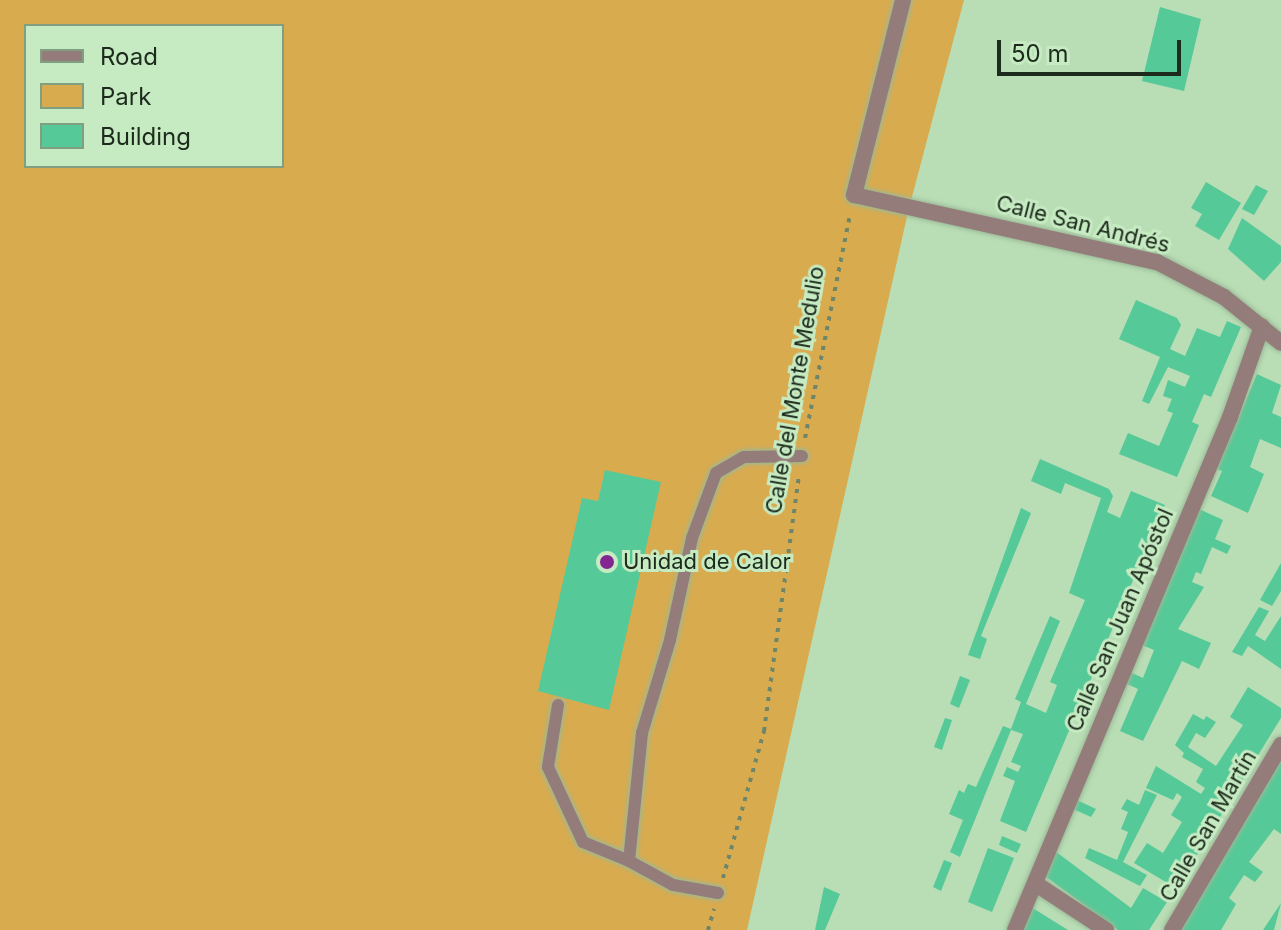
<!DOCTYPE html>
<html>
<head>
<meta charset="utf-8">
<style>
	body { margin:0 }
	#map { position:relative; width:1281px; height:930px; overflow:hidden; background:#b9ddb5; font-family:Inter,sans-serif }
	div>[style] { position:absolute }
	[style*='--x'] { left:calc(var(--x)*1px); top:calc(var(--y)*1px); width:calc(var(--w)*1px); rotate:calc(var(--a)*1deg) }
	.green>* { inset:0; background:#d9ab4f }
	.building>* { inset:0; background:#56c998 }
	.path>* { height:4px; margin-top:-2px; transform-origin:0; background:repeating-linear-gradient(90deg,#6d866a 0 4px,transparent 0 10px) }
	.roads { filter:drop-shadow(0 0 2px #9ab996) drop-shadow(0 0 2px #9ab996) }
	.service>* { height:12px; margin:-6px; padding:0 6px; transform-origin:6px; border-radius:6px; background:#947c7a }
	.minor>* { height:16px; margin:-8px; padding:0 8px; transform-origin:8px; border-radius:8px; background:#947c7a }
	.dots>* { width:22px; height:22px; translate:-50% -50%; box-sizing:border-box; border:4px solid #c6ebc2; border-radius:50% }
	span { translate:-50% -50%; white-space:nowrap; text-align:center; line-height:1.15; -webkit-text-stroke:6px #c6ebc2; paint-order:stroke }
	.street-label { font-size:22px; color:#1d2b1c }
	.poi-label { font-size:22px; color:#1d2b1c }
	.left { translate:0 -50%; text-align:left }
	.legend { position:absolute; left:24px; top:24px; width:260px; height:144px; box-sizing:border-box; background:#c6ebc2; border:2px solid #829e80; margin:0; padding:10px 14px; list-style:none; font-size:24px; color:#1d2b1c }
	.legend li { display:flex; align-items:center; gap:16px; height:40px }
	.legend b { width:40px; border:2px solid #829e80 }
	.scale { position:absolute; left:997px; top:40px; width:184px; height:36px; box-sizing:border-box; border:4px solid #1d2b1c; border-top:0; padding-left:10px; font-size:24px; line-height:28px; white-space:nowrap; color:#1d2b1c; -webkit-text-stroke:6px #c6ebc2; paint-order:stroke }
</style>
</head>
<body>
<div id="map">
	<div class="green">
		<div style="clip-path:polygon(evenodd,0 0,964px 0,908px 212px,747px 930px,0 930px,0 0,26px 26px,282px 26px,282px 166px,26px 166px,26px 26px)"></div>
	</div>
	<div class="building">
		<div style="clip-path:polygon(1160px 7px,1201px 19px,1184px 91px,1142px 81px)"></div>
		<div style="clip-path:polygon(1206px 182px,1241px 203px,1219px 240px,1195px 226px,1202px 214px,1191px 208px)"></div>
		<div style="clip-path:polygon(1256px 185px,1268px 191px,1254px 215px,1242px 209px)"></div>
		<div style="clip-path:polygon(1242px 218px,1281px 246px,1281px 262px,1264px 281px,1228px 249px)"></div>
		<div style="clip-path:polygon(1136px 300px,1177px 318px,1181px 325px,1170px 349px,1185px 356px,1197px 328px,1220px 337px,1227px 321px,1241px 327px,1211px 397px,1204px 394px,1192px 422px,1199px 425px,1177px 477px,1119px 454px,1128px 433px,1159px 446px,1173px 413px,1167px 411px,1172px 399px,1163px 396px,1168px 380px,1185px 387px,1190px 376px,1168px 367px,1149px 404px,1142px 401px,1160px 357px,1119px 339px)"></div>
		<div style="clip-path:polygon(1257px 374px,1281px 385px,1272px 413px,1281px 417px,1281px 448px,1260px 439px,1250px 467px,1264px 474px,1248px 513px,1211px 496px,1222px 471px,1217px 469px)"></div>
		<div style="clip-path:polygon(1040px 459px,1109px 489px,1113px 496px,1107px 512px,1120px 518px,1131px 491px,1165px 505px,1026px 832px,1000px 821px,1015px 781px,1003px 776px,1007px 767px,1018px 772px,1021px 766px,1011px 762px,1023px 734px,1011px 730px,960px 857px,950px 852px,963px 820px,949px 814px,959px 790px,964px 793px,968px 784px,976px 787px,1003px 726px,1011px 729px,1021px 702px,1015px 699px,1050px 616px,1060px 621px,1026px 704px,1046px 713px,1057px 685px,1050px 682px,1085px 600px,1069px 593px,1101px 498px,1065px 483px,1061px 494px,1031px 481px)"></div>
		<div style="clip-path:polygon(605px 470px,661px 482px,609px 710px,538px 691px,582px 498px,598px 501px)"></div>
		<div style="clip-path:polygon(1021px 508px,1031px 513px,981px 636px,987px 639px,980px 659px,968px 655px)"></div>
		<div style="clip-path:polygon(1199px 509px,1223px 520px,1215px 539px,1231px 546px,1227px 554px,1212px 547px,1201px 574px,1196px 572px,1192px 582px,1204px 587px,1178px 629px,1211px 643px,1199px 669px,1182px 661px,1143px 741px,1120px 731px,1138px 689px,1125px 683px,1130px 672px,1143px 678px,1154px 650px,1142px 645px)"></div>
		<div style="clip-path:polygon(1281px 563px,1281px 591px,1272px 606px,1260px 600px)"></div>
		<div style="clip-path:polygon(1259px 607px,1269px 611px,1255px 635px,1265px 641px,1281px 616px,1281px 669px,1248px 646px,1242px 656px,1232px 652px)"></div>
		<div style="clip-path:polygon(960px 676px,970px 680px,959px 708px,950px 704px)"></div>
		<div style="clip-path:polygon(1248px 687px,1281px 708px,1281px 718px,1188px 869px,1181px 864px,1169px 884px,1134px 863px,1147px 843px,1163px 853px,1182px 822px,1171px 815px,1182px 797px,1177px 793px,1173px 800px,1146px 788px,1156px 766px,1201px 794px,1205px 788px,1196px 782px,1203px 769px,1182px 757px,1184px 753px,1175px 745px,1193px 714px,1204px 720px,1206px 716px,1216px 722px,1205px 738px,1196px 733px,1188px 747px,1216px 766px,1243px 725px,1230px 717px)"></div>
		<div style="clip-path:polygon(945px 718px,952px 720px,942px 750px,934px 747px)"></div>
		<div style="clip-path:polygon(1281px 760px,1281px 834px,1274px 829px,1249px 862px,1263px 872px,1255px 882px,1244px 875px,1229px 898px,1236px 904px,1221px 930px,1175px 930px)"></div>
		<div style="clip-path:polygon(1145px 790px,1157px 795px,1123px 862px,1147px 875px,1140px 886px,1085px 858px,1089px 848px,1117px 860px,1128px 832px,1121px 829px,1128px 812px,1121px 809px,1127px 799px,1139px 805px)"></div>
		<div style="clip-path:polygon(1077px 800px,1096px 809px,1091px 817px,1073px 809px)"></div>
		<div style="clip-path:polygon(1002px 836px,1021px 844px,1017px 853px,999px 845px)"></div>
		<div style="clip-path:polygon(988px 848px,1014px 858px,992px 912px,968px 902px)"></div>
		<div style="clip-path:polygon(1055px 851px,1131px 908px,1143px 888px,1167px 902px,1149px 930px,1118px 930px,1045px 876px)"></div>
		<div style="clip-path:polygon(944px 860px,952px 863px,941px 891px,933px 887px)"></div>
		<div style="clip-path:polygon(824px 887px,840px 894px,825px 930px,815px 930px)"></div>
		<div style="clip-path:polygon(1281px 903px,1274px 930px,1263px 930px)"></div>
		<div style="clip-path:polygon(1031px 907px,1068px 930px,1022px 930px)"></div>
	</div>
	<div class="path">
		<div style="--x:805;--y:438;--w:227;--a:-78.6"></div>
		<div style="--x:723;--y:878;--w:153;--a:-74.4"></div>
		<div style="--x:764;--y:731;--w:258;--a:-82.2"></div>
		<div style="--x:708;--y:930;--w:22;--a:-74"></div>
	</div>
	<div class="roads">
		<div class="service">
			<div style="--x:558;--y:705;--w:63;--a:99.2"></div>
			<div style="--x:548;--y:767;--w:83;--a:65"></div>
			<div style="--x:583;--y:842;--w:50;--a:22.4"></div>
			<div style="--x:718;--y:893;--w:46;--a:-169.9"></div>
			<div style="--x:673;--y:885;--w:50;--a:-151.4"></div>
			<div style="--x:629;--y:861;--w:129;--a:-84.2"></div>
			<div style="--x:642;--y:733;--w:97;--a:-73.2"></div>
			<div style="--x:670;--y:640;--w:104;--a:-77.8"></div>
			<div style="--x:692;--y:538;--w:69;--a:-69.7"></div>
			<div style="--x:716;--y:473;--w:32;--a:-30"></div>
			<div style="--x:744;--y:457;--w:58;--a:-1"></div>
		</div>
		<div class="minor">
			<div style="--x:903;--y:0;--w:201;--a:104.1"></div>
			<div style="--x:854;--y:195;--w:310;--a:12.5"></div>
			<div style="--x:1157;--y:262;--w:76;--a:27.6"></div>
			<div style="--x:1224;--y:297;--w:73;--a:38.9"></div>
			<div style="--x:1036;--y:884;--w:84;--a:33.3"></div>
			<div style="--x:1015;--y:930;--w:556;--a:-67.26"></div>
			<div style="--x:1230;--y:417;--w:96;--a:-70.6"></div>
			<div style="--x:1172;--y:930;--w:215;--a:-59.5"></div>
		</div>
	</div>
	<div class="dots">
		<div style="left:607px;top:562px;background:#842691"></div>
	</div>
	<div class="street-label">
		<span style="left:1083px;top:224px;rotate:14deg">Calle San Andrés</span>
		<span style="left:795px;top:390px;rotate:-80deg">Calle del Monte Medulio</span>
		<span style="left:1120px;top:620px;rotate:-67deg">Calle San Juan Apóstol</span>
		<span style="left:1208px;top:826px;rotate:-60deg">Calle San Martín</span>
	</div>
	<div class="poi-label">
		<span class="left" style="left:623px;top:562px">Unidad de Calor</span>
	</div>
	<ul class="legend">
	<li><b style="height:10px;background:#947c7a"></b>Road</li>
	<li><b style="height:22px;background:#d9ab4f"></b>Park</li>
	<li><b style="height:22px;background:#56c998"></b>Building</li>
	</ul>
	<div class="scale">50 m</div>
</div>
</body>
</html>
